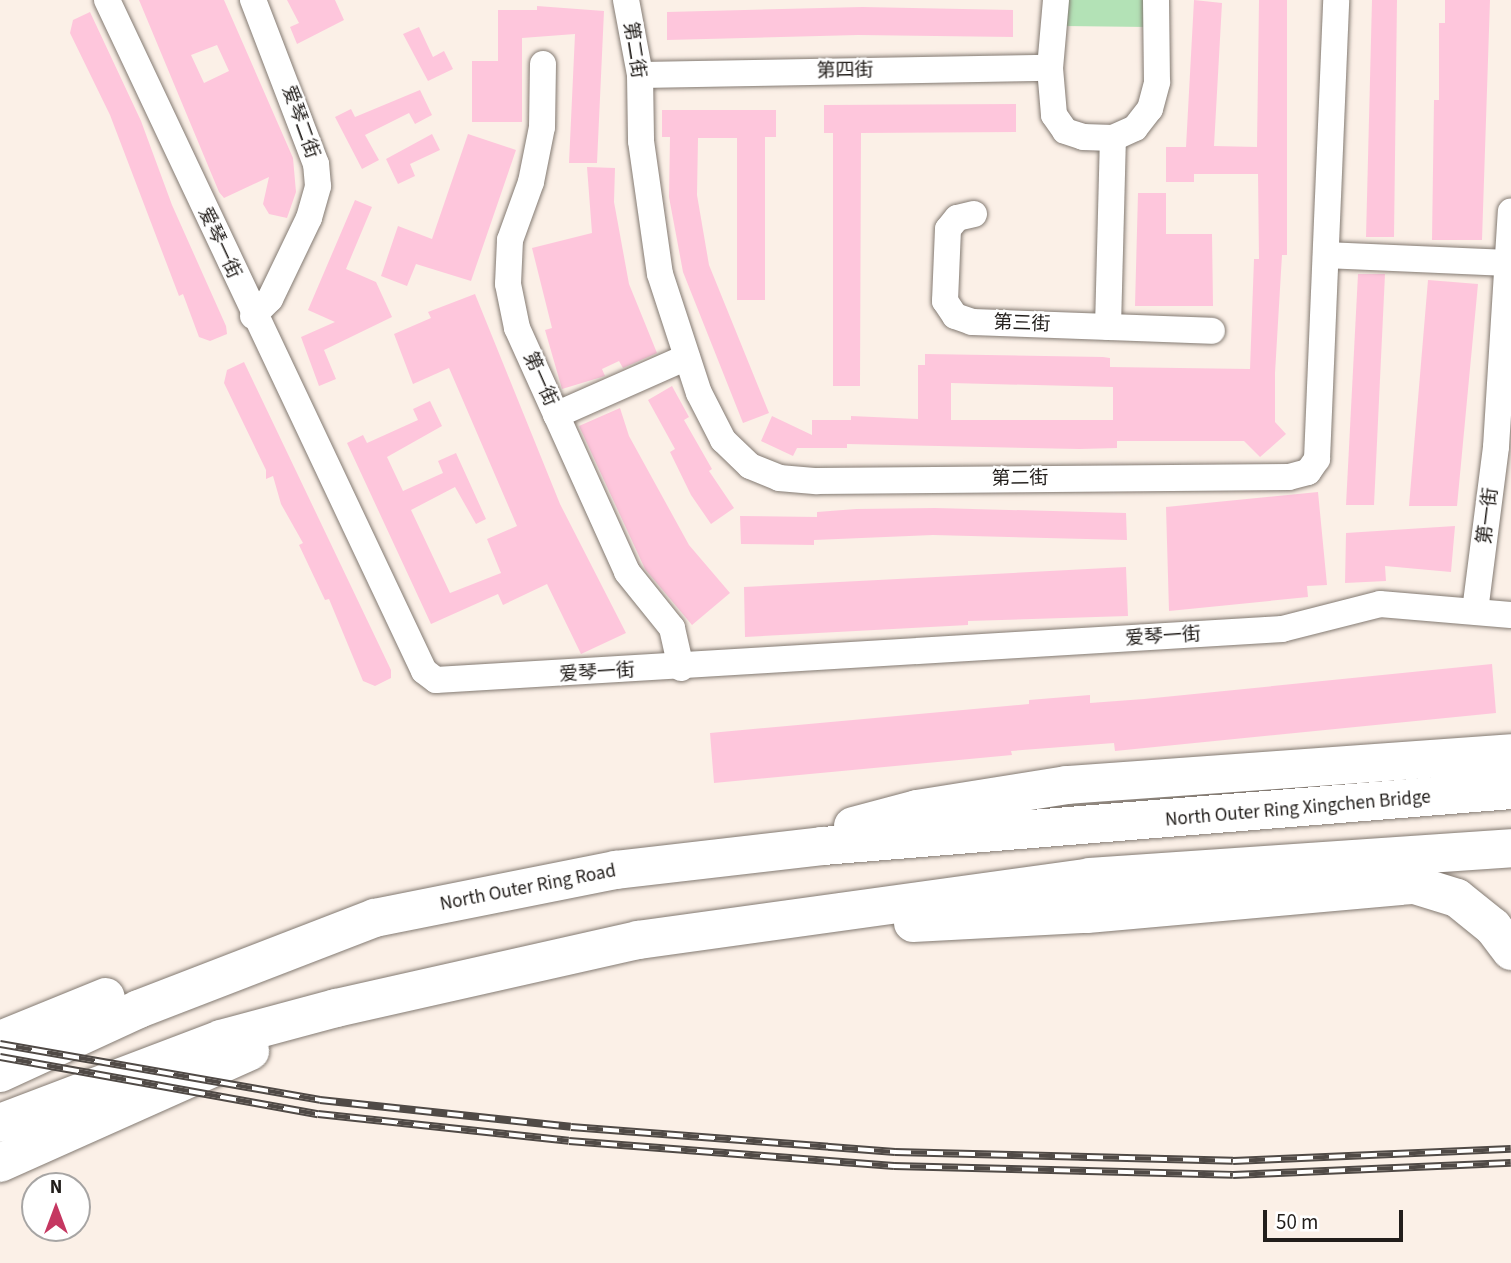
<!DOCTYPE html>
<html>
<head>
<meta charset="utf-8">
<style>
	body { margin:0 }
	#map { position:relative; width:1511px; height:1263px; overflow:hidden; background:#fbf0e7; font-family:"Source Sans 3","Noto Sans SC",sans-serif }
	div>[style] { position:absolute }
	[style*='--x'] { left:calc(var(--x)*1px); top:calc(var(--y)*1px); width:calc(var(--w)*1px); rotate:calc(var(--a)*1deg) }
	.green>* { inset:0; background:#b3e2b6 }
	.building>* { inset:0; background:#fec6dc }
	.roads { filter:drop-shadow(0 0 2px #837a72) drop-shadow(0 0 2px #837a72) }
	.minor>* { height:26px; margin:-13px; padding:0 13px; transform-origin:13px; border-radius:13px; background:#fff }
	.highway>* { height:38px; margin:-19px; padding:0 19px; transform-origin:19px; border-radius:19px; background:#fff }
	.rail>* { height:8px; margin-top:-4px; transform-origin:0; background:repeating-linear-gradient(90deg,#fff 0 16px,#504a46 0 32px); box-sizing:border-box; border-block:2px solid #504a46 }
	span { translate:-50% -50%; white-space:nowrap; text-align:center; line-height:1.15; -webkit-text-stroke:5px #fff; paint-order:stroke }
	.street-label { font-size:19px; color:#221e1b }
	.north { position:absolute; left:21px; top:1172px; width:70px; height:70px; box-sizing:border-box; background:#fff; border:2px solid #a7a5a4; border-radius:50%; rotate:0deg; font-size:19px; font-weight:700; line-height:28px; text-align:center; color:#221e1b }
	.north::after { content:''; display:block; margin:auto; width:24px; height:32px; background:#c53761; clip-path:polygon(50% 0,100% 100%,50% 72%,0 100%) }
	.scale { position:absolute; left:1263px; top:1210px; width:140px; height:32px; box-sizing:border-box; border:4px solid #221e1b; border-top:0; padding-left:9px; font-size:21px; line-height:24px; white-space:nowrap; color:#221e1b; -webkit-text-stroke:5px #fff; paint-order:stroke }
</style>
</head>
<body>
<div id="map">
	<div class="green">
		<div style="clip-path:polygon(1067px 0,1147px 0,1148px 27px,1064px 26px)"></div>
	</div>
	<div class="building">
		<div style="clip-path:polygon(evenodd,139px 0,224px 0,293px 158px,296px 192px,287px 218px,269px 214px,263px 204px,269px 177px,224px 198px,219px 192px,139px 0,217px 45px,229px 71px,204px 83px,191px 55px,217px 45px)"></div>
		<div style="clip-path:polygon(287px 0,335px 0,344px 20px,297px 44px,290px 27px,299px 23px)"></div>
		<div style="clip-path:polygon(evenodd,1194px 0,1222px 3px,1214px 146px,1257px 147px,1259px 0,1287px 0,1287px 255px,1282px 255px,1275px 373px,1275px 422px,1286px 434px,1260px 457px,1244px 441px,1117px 441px,1117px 448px,1080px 449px,847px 444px,847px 448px,797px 448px,793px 456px,761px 441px,772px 416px,812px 435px,812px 420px,851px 420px,851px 416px,918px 419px,918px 365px,925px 365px,925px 354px,1103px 357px,1110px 358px,1110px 367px,1250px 369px,1254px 259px,1259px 259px,1258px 174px,1194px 174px,1194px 182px,1166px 182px,1166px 147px,1186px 147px,1194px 0,951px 383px,1113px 387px,1113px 420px,951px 420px,951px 383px)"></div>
		<div style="clip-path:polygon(1372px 0,1397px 0,1394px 237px,1366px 237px)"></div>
		<div style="clip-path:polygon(1445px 0,1490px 0,1482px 240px,1432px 240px,1434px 100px,1439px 100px,1439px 23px,1445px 23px)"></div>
		<div style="clip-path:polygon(537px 6px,604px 11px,597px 163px,569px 163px,575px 34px,522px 38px,522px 122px,472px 122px,472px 61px,498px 61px,498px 10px,537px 10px)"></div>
		<div style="clip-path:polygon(862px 7px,1013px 10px,1013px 37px,858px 35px,667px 40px,667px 12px)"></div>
		<div style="clip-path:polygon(90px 12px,141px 121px,172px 205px,226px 326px,227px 334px,210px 341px,199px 337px,183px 294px,179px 296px,110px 115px,70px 33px,73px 20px)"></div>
		<div style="clip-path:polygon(419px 27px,433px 57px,444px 51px,453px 69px,428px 81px,403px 34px)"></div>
		<div style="clip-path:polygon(420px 90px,432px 115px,415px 124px,409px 113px,365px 135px,379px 160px,362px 169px,335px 117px,351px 109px,355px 117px)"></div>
		<div style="clip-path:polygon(1016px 104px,1016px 132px,861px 133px,860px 386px,833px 386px,833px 133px,824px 133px,824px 105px)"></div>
		<div style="clip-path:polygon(662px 110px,776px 110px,776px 137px,765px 137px,765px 300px,737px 300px,737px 138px,698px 138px,697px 195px,709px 265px,769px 413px,743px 423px,683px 272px,669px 197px,670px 137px,662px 137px)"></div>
		<div style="clip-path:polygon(432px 134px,440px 150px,410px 164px,415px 176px,398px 184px,386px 159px)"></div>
		<div style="clip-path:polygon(468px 134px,516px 150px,471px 281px,416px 264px,407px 286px,381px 276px,398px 226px,432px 239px)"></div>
		<div style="clip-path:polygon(587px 167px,615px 168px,614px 202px,629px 284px,657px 353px,623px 368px,619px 361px,602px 369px,605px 376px,562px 389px,545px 330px,552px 328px,532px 248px,592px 233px)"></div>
		<div style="clip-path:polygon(1138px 193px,1166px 193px,1166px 234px,1212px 234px,1213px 306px,1135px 306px)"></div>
		<div style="clip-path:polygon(355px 200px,372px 207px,346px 269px,376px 282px,392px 317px,324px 350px,336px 379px,319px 386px,301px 337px,335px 322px,308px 310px)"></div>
		<div style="clip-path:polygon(1358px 274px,1385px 274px,1374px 505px,1346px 505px)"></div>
		<div style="clip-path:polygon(1428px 280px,1478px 284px,1457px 506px,1409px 506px)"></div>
		<div style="clip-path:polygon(475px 294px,560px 504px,626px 633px,581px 654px,547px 584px,503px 605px,498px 594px,431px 624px,347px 443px,363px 435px,367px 443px,418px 420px,413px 409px,430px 401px,442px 426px,387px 457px,403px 491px,443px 473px,438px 461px,456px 453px,486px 519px,476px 524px,455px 487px,411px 510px,450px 593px,501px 573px,487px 539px,517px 526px,449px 368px,413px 384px,394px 334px,431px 318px,428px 312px)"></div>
		<div style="clip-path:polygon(244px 362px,391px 670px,391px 678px,375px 686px,363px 681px,329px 599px,325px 600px,299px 545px,303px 543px,281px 504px,273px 476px,266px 479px,266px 470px,224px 383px,227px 370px)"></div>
		<div style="clip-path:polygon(672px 386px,689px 417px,684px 420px,712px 469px,709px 471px,734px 508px,711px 524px,691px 495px,670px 452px,675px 449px,648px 400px)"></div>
		<div style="clip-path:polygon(620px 408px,629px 436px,689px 545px,730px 593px,692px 625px,645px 569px,579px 426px)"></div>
		<div style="clip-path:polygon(1318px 492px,1327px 585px,1307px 586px,1308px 597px,1169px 611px,1166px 507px)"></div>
		<div style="clip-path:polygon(935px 508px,1126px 513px,1127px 540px,933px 535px,814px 540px,814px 545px,741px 544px,740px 516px,817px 517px,817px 512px,856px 509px)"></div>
		<div style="clip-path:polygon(1455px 526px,1451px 572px,1385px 566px,1386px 581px,1345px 583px,1346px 533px)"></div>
		<div style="clip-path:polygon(1126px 567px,1128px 616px,968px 621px,968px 625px,745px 637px,744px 587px)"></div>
		<div style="clip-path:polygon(1492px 664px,1496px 713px,1115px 751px,1114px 743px,1011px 751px,1012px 755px,714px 783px,710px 733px,1029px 704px,1029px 700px,1090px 695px,1090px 703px,1144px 699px)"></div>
	</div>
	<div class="roads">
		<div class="minor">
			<div style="--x:107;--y:0;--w:742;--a:64.71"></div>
			<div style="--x:424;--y:671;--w:15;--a:37"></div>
			<div style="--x:436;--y:680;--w:848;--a:-3.45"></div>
			<div style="--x:1282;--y:629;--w:101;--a:-14.3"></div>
			<div style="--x:1380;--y:604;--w:131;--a:4.8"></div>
			<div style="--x:626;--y:0;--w:76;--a:79.4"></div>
			<div style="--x:640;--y:75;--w:66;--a:89.1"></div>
			<div style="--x:641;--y:141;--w:134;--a:81.9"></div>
			<div style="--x:660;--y:274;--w:125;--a:71.9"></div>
			<div style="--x:699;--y:393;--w:53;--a:62.9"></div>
			<div style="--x:723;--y:440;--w:37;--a:44"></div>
			<div style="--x:750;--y:466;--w:31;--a:22"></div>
			<div style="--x:779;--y:478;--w:38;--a:5"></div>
			<div style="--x:817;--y:481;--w:472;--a:-0.5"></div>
			<div style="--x:1289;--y:477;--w:20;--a:-15"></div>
			<div style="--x:1308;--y:472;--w:16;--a:-55"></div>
			<div style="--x:1317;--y:459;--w:459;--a:-87.6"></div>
			<div style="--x:1056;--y:0;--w:68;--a:95"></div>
			<div style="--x:1050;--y:68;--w:47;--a:85.1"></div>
			<div style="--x:1054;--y:115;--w:19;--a:55"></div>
			<div style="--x:1065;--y:131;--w:19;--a:18"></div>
			<div style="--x:1083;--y:137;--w:30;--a:2"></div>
			<div style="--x:1113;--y:138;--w:24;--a:-24"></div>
			<div style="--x:1135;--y:128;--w:24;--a:-52"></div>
			<div style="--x:1150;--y:109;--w:28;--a:-75"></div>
			<div style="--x:1157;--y:82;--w:82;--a:-90.7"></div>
			<div style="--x:543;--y:64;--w:63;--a:90.9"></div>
			<div style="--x:542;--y:127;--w:56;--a:101.3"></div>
			<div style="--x:531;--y:182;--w:62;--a:109.9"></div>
			<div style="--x:510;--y:240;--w:44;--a:92.6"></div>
			<div style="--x:508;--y:284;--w:45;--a:78.4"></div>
			<div style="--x:517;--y:328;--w:268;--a:65.7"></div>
			<div style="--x:627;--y:572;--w:72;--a:51.2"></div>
			<div style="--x:672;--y:628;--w:41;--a:77.3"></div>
			<div style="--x:640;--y:75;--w:410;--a:-1"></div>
			<div style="--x:974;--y:214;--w:17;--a:167"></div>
			<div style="--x:957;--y:218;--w:14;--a:129"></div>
			<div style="--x:948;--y:229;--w:72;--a:92.4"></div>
			<div style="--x:945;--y:301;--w:18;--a:56"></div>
			<div style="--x:955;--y:316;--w:18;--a:19"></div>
			<div style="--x:972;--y:322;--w:240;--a:2.1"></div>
			<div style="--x:1326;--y:255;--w:181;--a:2.5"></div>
			<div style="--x:253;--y:316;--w:24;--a:-45"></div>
			<div style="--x:270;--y:299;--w:90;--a:-64.3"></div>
			<div style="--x:309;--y:218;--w:33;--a:-74"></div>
			<div style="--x:318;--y:186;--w:22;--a:-95"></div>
			<div style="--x:316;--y:164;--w:176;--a:-111"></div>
			<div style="--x:1108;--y:327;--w:189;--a:-88.5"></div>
			<div style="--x:556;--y:415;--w:143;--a:-23.9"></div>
			<div style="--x:1475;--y:611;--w:165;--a:-82.7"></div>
			<div style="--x:1496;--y:447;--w:236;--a:-86.4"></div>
		</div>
		<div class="highway">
			<div style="--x:853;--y:826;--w:66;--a:-14.9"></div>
			<div style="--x:917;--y:809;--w:152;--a:-9.1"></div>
			<div style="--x:1067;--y:785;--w:445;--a:-4.1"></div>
			<div style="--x:913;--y:923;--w:174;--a:-3"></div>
			<div style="--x:1087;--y:914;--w:329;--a:-5.1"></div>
			<div style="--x:1415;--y:885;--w:44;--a:17.2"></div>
			<div style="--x:1457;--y:898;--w:46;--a:38.9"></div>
			<div style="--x:1493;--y:927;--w:30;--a:53"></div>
			<div style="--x:0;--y:1040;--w:114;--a:-22.1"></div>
			<div style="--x:0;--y:1073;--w:153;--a:-24.7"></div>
			<div style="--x:139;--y:1009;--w:253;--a:-21.1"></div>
			<div style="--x:375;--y:918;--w:246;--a:-11.3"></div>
			<div style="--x:616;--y:870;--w:208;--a:-6.6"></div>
			<div style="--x:823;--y:846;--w:690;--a:-4.65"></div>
			<div style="--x:0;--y:1123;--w:236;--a:-20.8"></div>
			<div style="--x:221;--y:1039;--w:119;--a:-15.1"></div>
			<div style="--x:336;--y:1008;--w:310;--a:-12.7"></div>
			<div style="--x:638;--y:940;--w:456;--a:-7.9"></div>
			<div style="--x:1090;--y:877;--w:422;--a:-3.9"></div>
			<div style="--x:0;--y:1163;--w:274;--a:-24.1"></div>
		</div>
	</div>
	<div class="rail">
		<div style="--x:0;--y:1044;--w:325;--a:9.9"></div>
		<div style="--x:320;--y:1100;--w:252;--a:6.1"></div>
		<div style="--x:571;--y:1127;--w:325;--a:4.4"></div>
		<div style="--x:895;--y:1152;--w:338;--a:1.5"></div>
		<div style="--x:1233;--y:1161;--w:278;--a:-2.5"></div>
		<div style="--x:0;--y:1057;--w:323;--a:10.2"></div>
		<div style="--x:318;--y:1114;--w:252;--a:6.1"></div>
		<div style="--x:569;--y:1141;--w:326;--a:4.4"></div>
		<div style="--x:894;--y:1166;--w:339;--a:1.5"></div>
		<div style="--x:1233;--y:1175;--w:278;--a:-2.5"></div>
	</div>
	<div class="street-label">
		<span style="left:634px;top:50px;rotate:81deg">第二街</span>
		<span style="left:845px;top:71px;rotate:-1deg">第四街</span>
		<span style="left:300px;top:122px;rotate:70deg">爱琴二街</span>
		<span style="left:219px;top:243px;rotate:65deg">爱琴一街</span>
		<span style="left:1022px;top:324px;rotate:2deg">第三街</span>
		<span style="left:540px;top:379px;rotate:66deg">第一街</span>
		<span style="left:1020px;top:479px;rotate:-1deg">第二街</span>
		<span style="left:1488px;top:516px;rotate:-83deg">第一街</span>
		<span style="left:1163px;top:637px;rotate:-4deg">爱琴一街</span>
		<span style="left:597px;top:673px;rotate:-4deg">爱琴一街</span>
		<span style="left:1298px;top:809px;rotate:-5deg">North Outer Ring Xingchen Bridge</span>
		<span style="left:528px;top:888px;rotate:-11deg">North Outer Ring Road</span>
	</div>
	<div class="north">N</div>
	<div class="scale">50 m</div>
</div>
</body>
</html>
